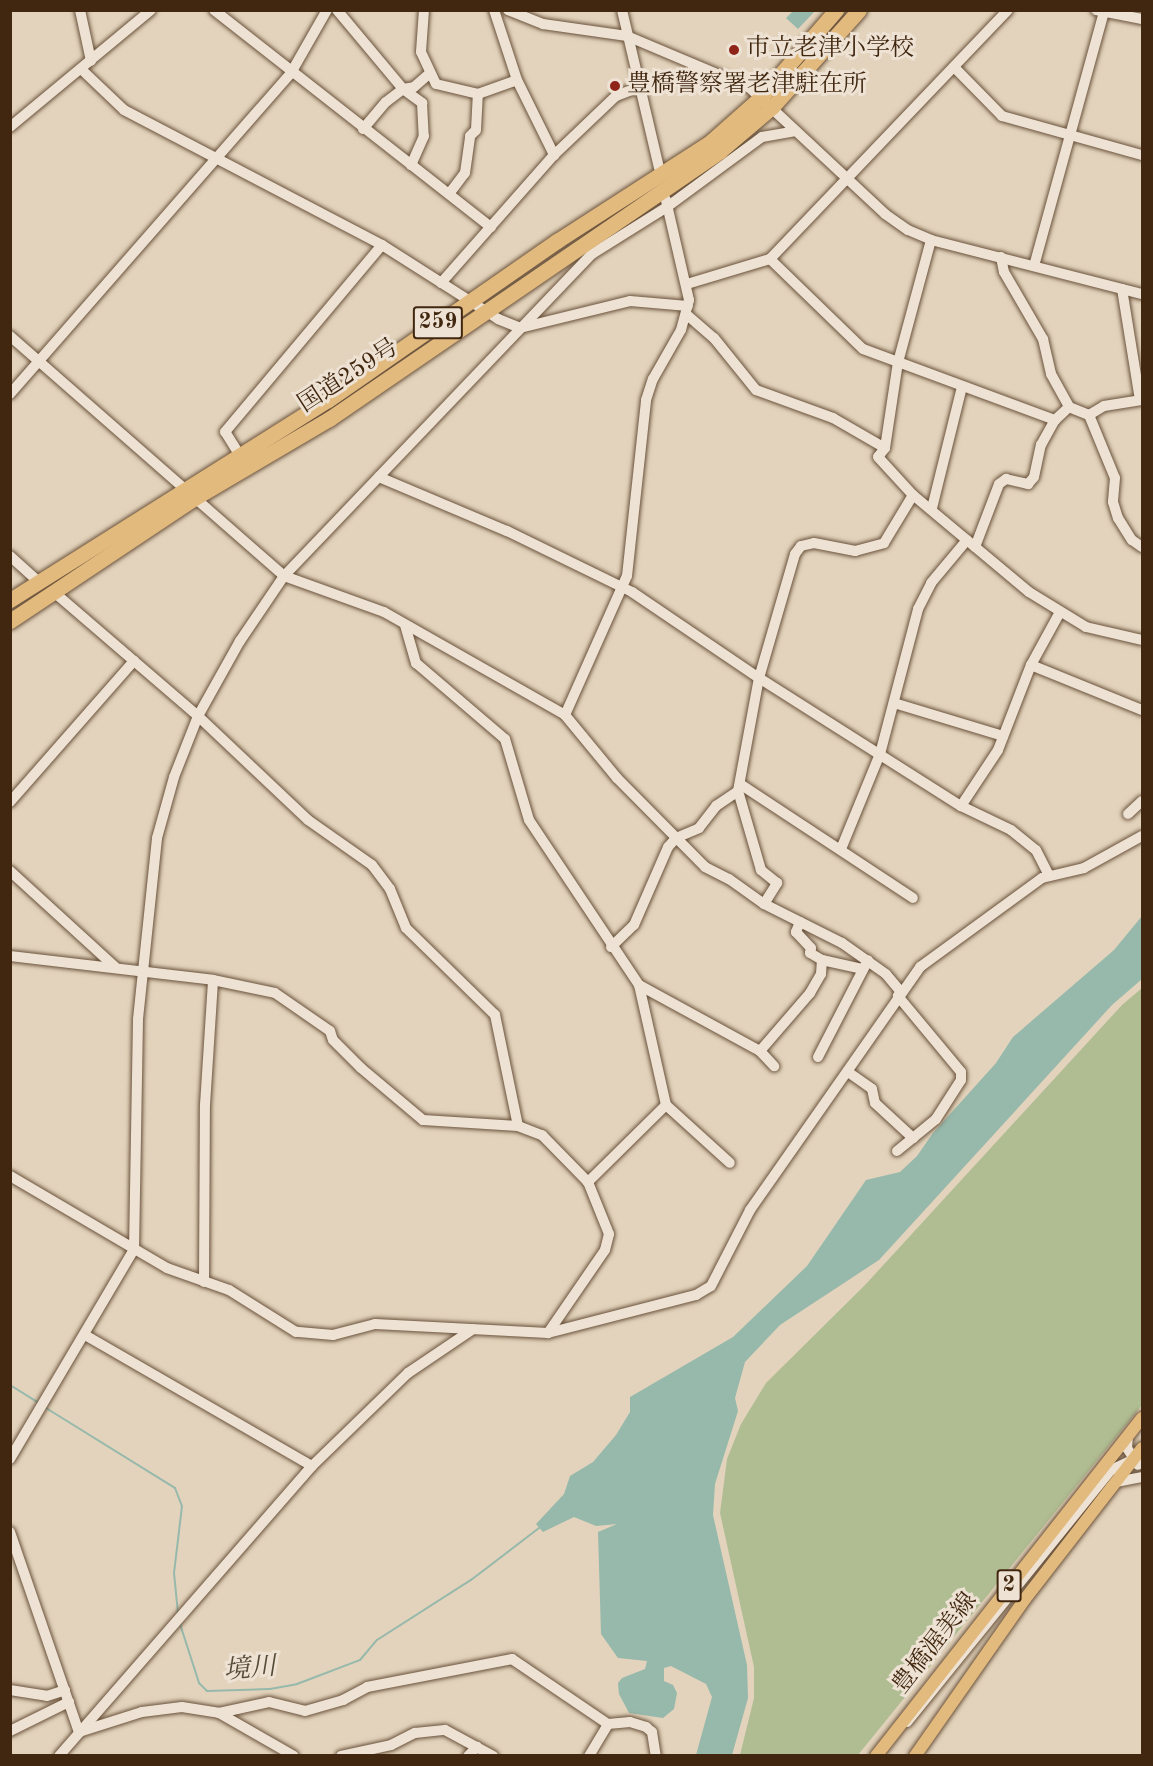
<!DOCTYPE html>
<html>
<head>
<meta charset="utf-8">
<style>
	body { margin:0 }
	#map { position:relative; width:1153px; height:1766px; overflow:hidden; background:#e3d3bc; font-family:"Old Standard TT","Noto Serif JP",serif }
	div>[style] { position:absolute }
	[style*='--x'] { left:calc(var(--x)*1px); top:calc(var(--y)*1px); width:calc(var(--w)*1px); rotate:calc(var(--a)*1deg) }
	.green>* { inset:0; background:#b0bd93 }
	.water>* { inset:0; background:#96b9ab }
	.stream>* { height:2px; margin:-1px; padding:0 1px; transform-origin:1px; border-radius:1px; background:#96b9ab }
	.roads { filter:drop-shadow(0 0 2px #6a523b) drop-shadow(0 0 2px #6a523b) }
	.minor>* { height:10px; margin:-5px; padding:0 5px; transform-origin:5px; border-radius:5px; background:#ede2d3 }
	.major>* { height:12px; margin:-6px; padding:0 6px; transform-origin:6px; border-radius:6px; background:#e2ba7e }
	.highway>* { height:15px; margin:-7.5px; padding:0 7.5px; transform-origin:7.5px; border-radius:7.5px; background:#e2ba7e }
	.dots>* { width:16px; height:16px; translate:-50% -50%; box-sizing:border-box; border:3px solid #ede2d3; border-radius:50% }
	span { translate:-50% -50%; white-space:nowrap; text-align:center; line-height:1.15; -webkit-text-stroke:6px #ede2d3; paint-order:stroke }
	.shield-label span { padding:2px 4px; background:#ede2d3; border:2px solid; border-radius:4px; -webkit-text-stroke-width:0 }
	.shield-label { font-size:22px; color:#412710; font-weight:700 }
	.poi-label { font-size:24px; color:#412710 }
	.left { translate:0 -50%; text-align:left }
	.street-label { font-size:24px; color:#412710 }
	.water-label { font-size:26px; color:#564c37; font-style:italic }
	.frame { position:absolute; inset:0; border:12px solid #412710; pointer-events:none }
</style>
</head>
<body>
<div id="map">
	<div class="green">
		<div style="clip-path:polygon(1142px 988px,1142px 1405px,858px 1755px,740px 1755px,754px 1698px,754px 1667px,720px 1513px,727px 1459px,741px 1424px,766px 1383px,865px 1285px,1122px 1005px)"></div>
	</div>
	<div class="water">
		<div style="clip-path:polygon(793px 11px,793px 10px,815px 11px,798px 29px,786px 18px)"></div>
		<div style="clip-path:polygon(1142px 916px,1142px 979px,1112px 1005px,879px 1260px,780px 1325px,745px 1362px,735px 1398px,738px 1411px,715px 1484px,713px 1515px,747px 1665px,748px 1698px,732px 1755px,696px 1755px,712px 1697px,706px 1684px,671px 1666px,664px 1668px,664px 1681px,673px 1685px,677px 1693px,674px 1709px,663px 1718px,629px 1713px,619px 1694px,618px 1683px,622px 1678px,645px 1669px,647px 1661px,618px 1658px,601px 1634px,598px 1532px,617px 1524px,596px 1526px,574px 1517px,543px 1532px,536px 1524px,564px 1494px,570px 1476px,593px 1462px,616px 1435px,630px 1412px,630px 1397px,733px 1337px,807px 1266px,866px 1180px,900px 1172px,917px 1156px,933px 1133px,996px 1063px,1013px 1037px,1114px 950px)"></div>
	</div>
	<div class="stream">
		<div style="--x:10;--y:1385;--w:32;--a:32"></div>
		<div style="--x:46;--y:1408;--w:152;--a:31.8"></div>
		<div style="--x:175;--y:1488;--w:19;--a:69"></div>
		<div style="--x:182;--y:1506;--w:67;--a:96.8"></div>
		<div style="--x:174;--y:1573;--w:40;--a:84.3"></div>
		<div style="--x:180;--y:1624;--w:62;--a:72.1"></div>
		<div style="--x:199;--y:1683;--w:11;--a:45"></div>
		<div style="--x:207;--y:1691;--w:63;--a:-1.8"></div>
		<div style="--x:270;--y:1689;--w:27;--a:-10"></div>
		<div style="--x:297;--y:1684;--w:67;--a:-20.9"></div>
		<div style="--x:360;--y:1660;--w:26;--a:-50"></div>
		<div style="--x:377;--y:1640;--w:112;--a:-32.6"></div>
		<div style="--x:471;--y:1580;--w:86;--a:-37.4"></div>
	</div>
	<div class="roads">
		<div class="minor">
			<div style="--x:80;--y:10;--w:52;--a:77.8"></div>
			<div style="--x:214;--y:10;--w:352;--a:38.1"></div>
			<div style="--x:337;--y:10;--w:103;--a:50.1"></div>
			<div style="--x:403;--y:89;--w:24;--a:36"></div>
			<div style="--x:422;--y:103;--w:33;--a:87"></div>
			<div style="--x:424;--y:136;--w:32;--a:114"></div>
			<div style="--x:424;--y:10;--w:42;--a:94.1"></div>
			<div style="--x:421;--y:52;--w:35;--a:65"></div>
			<div style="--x:436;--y:84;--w:43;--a:13.4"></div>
			<div style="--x:478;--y:94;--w:41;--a:-19.7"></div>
			<div style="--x:494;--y:10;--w:74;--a:71.8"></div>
			<div style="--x:517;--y:80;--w:84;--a:63.7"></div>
			<div style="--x:508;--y:10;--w:38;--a:22"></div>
			<div style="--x:543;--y:24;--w:85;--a:8.1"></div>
			<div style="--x:627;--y:36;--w:134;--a:22.9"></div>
			<div style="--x:750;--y:88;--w:185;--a:43"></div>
			<div style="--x:885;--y:214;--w:28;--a:35"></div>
			<div style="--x:908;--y:230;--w:25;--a:23"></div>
			<div style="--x:931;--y:240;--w:218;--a:14.4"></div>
			<div style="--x:622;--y:10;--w:162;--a:76.8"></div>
			<div style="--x:1096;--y:10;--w:47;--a:11.1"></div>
			<div style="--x:954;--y:67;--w:69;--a:45.6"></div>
			<div style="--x:1002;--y:116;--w:145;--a:15.6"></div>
			<div style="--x:81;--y:69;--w:59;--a:43.6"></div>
			<div style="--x:124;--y:110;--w:291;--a:27.6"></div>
			<div style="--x:382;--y:245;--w:138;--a:32.5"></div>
			<div style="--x:498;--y:319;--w:24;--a:22"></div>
			<div style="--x:520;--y:328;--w:113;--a:-13.8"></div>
			<div style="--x:630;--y:301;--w:58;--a:4.9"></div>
			<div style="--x:10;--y:127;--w:183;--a:-39.7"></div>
			<div style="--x:363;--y:129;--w:35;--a:-50"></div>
			<div style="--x:386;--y:102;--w:21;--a:-37"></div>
			<div style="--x:403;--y:89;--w:11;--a:-10"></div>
			<div style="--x:414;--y:87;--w:21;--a:-41"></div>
			<div style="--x:449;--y:194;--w:26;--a:-53"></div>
			<div style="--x:465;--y:173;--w:37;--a:-82"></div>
			<div style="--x:470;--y:136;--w:8;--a:-45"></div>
			<div style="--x:476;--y:130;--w:36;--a:-87"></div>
			<div style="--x:931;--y:240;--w:126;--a:105.1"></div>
			<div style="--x:898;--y:362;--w:87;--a:98.6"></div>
			<div style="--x:885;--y:448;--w:11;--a:128"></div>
			<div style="--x:878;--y:457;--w:52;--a:47.4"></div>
			<div style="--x:913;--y:495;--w:151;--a:39.9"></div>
			<div style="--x:1029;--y:592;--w:67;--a:31.6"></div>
			<div style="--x:1086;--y:627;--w:57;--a:13.1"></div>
			<div style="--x:1001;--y:257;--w:15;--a:79"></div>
			<div style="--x:1004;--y:272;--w:78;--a:59.8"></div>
			<div style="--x:1043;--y:339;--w:36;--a:77"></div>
			<div style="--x:1051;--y:374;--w:38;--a:61"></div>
			<div style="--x:1069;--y:407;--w:22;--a:22"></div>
			<div style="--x:1089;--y:415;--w:17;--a:-31"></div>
			<div style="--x:1104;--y:406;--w:38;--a:-9"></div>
			<div style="--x:770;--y:259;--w:129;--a:44.1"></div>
			<div style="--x:863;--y:349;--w:205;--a:20.3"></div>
			<div style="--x:1034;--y:266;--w:263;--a:-74.6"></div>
			<div style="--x:441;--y:283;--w:171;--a:-48.6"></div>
			<div style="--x:554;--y:155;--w:86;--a:-43.6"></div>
			<div style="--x:616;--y:96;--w:25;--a:-21"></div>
			<div style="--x:687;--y:284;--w:87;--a:-16.8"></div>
			<div style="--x:770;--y:259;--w:344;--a:-46.3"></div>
			<div style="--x:1122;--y:289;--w:112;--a:80.8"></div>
			<div style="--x:686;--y:314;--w:37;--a:41"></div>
			<div style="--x:714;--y:338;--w:67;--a:51.1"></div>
			<div style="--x:756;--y:390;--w:82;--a:20"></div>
			<div style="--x:833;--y:418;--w:60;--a:30"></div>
			<div style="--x:10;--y:336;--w:364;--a:41.2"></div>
			<div style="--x:284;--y:576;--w:106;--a:19.8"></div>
			<div style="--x:384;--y:612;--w:208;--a:29.6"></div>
			<div style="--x:565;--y:715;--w:82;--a:50.5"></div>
			<div style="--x:617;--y:778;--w:125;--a:45.3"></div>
			<div style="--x:705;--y:867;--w:27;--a:27"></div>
			<div style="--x:729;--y:879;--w:43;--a:35.5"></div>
			<div style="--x:10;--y:394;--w:427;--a:-48.8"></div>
			<div style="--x:291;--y:73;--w:73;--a:-60.3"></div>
			<div style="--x:1089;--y:415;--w:68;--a:67.6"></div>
			<div style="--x:1115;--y:478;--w:24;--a:95"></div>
			<div style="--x:1113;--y:502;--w:17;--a:73"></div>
			<div style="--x:1118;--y:518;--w:26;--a:58"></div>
			<div style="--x:1132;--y:540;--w:12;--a:35"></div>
			<div style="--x:239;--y:454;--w:26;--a:-122"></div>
			<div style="--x:225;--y:432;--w:244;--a:-50"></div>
			<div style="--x:379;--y:477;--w:139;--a:22.9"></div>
			<div style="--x:507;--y:531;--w:139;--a:26"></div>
			<div style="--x:632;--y:592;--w:153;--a:34.1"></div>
			<div style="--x:759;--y:678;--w:239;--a:32.4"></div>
			<div style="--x:961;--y:806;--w:55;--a:25.6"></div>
			<div style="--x:1011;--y:830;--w:32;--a:39"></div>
			<div style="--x:1036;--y:850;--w:29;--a:63"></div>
			<div style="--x:932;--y:508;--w:125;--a:-76.1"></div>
			<div style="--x:975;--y:547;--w:67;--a:-69.1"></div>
			<div style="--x:999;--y:484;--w:9;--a:-36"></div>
			<div style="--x:1006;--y:479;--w:23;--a:13"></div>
			<div style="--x:1028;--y:484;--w:9;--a:-49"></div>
			<div style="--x:1034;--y:477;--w:33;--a:-78"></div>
			<div style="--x:1041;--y:445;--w:29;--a:-61"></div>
			<div style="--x:1055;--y:420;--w:19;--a:-43"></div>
			<div style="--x:10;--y:556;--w:38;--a:42"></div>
			<div style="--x:55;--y:593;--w:189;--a:40.7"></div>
			<div style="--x:198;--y:716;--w:151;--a:43.4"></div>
			<div style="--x:308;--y:820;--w:78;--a:35.1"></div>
			<div style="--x:372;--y:865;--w:30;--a:53"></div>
			<div style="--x:390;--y:889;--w:42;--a:67.7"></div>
			<div style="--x:406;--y:928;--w:124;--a:44.3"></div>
			<div style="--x:495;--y:1015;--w:113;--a:78.3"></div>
			<div style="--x:405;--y:625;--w:40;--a:74"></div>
			<div style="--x:416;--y:663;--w:117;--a:40.5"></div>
			<div style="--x:505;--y:739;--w:84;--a:73.5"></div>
			<div style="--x:529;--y:820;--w:198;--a:56.3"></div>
			<div style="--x:639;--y:985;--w:123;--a:77.3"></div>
			<div style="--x:666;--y:1105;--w:110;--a:135.4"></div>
			<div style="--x:1031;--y:665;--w:120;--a:22.1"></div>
			<div style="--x:894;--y:703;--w:114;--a:16.8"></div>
			<div style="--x:565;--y:715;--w:152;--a:-66"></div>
			<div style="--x:627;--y:576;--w:177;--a:-83.8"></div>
			<div style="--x:646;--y:400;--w:22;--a:-72"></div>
			<div style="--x:653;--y:379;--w:56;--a:-60.3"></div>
			<div style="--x:681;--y:330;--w:31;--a:-75"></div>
			<div style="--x:689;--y:300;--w:103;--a:-103"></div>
			<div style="--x:740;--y:784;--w:207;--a:33.4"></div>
			<div style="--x:10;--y:802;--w:188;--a:-48.7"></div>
			<div style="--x:961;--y:806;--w:67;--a:-56.5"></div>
			<div style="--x:998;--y:750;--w:91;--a:-68.8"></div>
			<div style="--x:1031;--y:665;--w:60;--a:-61.3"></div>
			<div style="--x:1128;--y:814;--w:19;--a:-43"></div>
			<div style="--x:841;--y:849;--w:103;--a:-67.7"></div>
			<div style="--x:880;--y:754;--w:150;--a:-75.3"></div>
			<div style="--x:918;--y:609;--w:29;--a:-63"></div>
			<div style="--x:931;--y:583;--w:56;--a:-50.1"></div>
			<div style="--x:10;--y:871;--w:142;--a:42.4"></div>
			<div style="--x:800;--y:922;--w:11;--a:112"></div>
			<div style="--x:796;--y:932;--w:22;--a:47"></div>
			<div style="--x:811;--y:948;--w:5;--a:101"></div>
			<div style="--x:810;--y:953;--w:14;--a:30"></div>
			<div style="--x:822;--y:960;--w:42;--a:12.4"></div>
			<div style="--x:611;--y:947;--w:32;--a:-44"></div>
			<div style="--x:634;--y:925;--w:85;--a:-66.4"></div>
			<div style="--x:668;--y:847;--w:12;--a:-48"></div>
			<div style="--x:676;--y:838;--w:25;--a:-23"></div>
			<div style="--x:699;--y:828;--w:28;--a:-52"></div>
			<div style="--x:716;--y:806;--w:27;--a:-34"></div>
			<div style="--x:10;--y:956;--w:204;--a:6.7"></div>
			<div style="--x:213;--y:980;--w:63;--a:11.8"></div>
			<div style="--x:275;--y:993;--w:67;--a:34.6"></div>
			<div style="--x:330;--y:1031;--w:9;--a:72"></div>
			<div style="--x:333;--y:1040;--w:40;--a:45"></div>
			<div style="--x:361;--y:1068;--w:81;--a:40"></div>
			<div style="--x:423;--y:1120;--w:95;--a:3.6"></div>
			<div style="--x:518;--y:1126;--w:26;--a:21"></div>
			<div style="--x:542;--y:1135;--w:66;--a:45.6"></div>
			<div style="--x:588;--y:1182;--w:56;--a:68"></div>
			<div style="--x:609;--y:1234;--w:16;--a:104"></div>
			<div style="--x:605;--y:1250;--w:101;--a:124.5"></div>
			<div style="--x:548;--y:1333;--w:173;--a:-177"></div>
			<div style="--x:375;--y:1324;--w:43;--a:165.3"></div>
			<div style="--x:333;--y:1335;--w:37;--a:-175"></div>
			<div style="--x:296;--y:1332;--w:79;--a:-147.9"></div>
			<div style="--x:229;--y:1290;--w:66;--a:-160.5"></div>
			<div style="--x:167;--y:1268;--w:182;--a:-149.6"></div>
			<div style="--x:639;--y:985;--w:138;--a:28.6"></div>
			<div style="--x:760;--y:1051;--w:21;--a:47"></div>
			<div style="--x:901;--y:992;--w:23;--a:-130"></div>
			<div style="--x:886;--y:974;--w:54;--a:-144.8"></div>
			<div style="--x:842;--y:943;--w:87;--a:-153.4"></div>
			<div style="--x:764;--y:904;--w:25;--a:-58"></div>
			<div style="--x:777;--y:883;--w:21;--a:-141"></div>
			<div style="--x:761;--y:870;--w:82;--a:-106.2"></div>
			<div style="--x:738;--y:791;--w:115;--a:-79.5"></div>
			<div style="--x:759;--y:678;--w:129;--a:-73.8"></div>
			<div style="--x:795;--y:554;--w:10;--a:-53"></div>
			<div style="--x:801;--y:546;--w:13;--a:-13"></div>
			<div style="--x:814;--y:543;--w:42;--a:11"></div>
			<div style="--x:855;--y:551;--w:30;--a:-15"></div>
			<div style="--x:884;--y:543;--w:56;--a:-58.9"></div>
			<div style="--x:760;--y:1051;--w:77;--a:-49.2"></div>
			<div style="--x:810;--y:993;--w:22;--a:-60"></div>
			<div style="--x:821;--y:974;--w:14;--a:-86"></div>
			<div style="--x:818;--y:1057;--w:109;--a:-62.7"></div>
			<div style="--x:848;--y:1072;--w:29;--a:35"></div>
			<div style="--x:872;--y:1089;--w:14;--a:78"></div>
			<div style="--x:875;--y:1103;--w:52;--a:42.6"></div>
			<div style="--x:666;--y:1105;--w:86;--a:42.2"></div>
			<div style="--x:897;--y:1151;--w:50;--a:-39.4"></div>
			<div style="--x:936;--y:1119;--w:46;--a:-57.3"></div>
			<div style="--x:961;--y:1080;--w:8;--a:-90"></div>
			<div style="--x:961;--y:1072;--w:99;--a:-129.7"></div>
			<div style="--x:204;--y:1282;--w:177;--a:-89.7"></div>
			<div style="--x:205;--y:1105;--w:125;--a:-86.3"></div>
			<div style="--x:548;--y:1333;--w:153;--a:-14.4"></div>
			<div style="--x:696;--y:1295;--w:17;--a:-31"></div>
			<div style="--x:711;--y:1286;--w:85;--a:-62.8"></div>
			<div style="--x:750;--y:1210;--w:297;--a:-55"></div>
			<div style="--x:920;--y:967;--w:151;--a:-36.1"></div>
			<div style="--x:1042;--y:878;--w:43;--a:-13.4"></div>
			<div style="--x:1084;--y:868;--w:66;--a:-28.9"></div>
			<div style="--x:85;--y:1335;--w:262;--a:30"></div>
			<div style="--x:1128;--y:1436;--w:12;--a:95"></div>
			<div style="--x:1127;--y:1448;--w:20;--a:57"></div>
			<div style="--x:10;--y:1459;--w:244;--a:-59.4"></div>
			<div style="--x:134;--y:1249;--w:230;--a:-89"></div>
			<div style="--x:138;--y:1019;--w:182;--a:-84"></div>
			<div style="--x:157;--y:838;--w:63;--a:-74.4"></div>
			<div style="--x:174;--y:777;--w:66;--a:-68.5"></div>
			<div style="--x:198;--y:716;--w:86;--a:-60.8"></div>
			<div style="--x:240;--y:641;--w:78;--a:-55.9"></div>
			<div style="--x:284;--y:576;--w:446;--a:-46.3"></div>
			<div style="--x:592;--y:254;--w:89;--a:-32.1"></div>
			<div style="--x:667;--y:207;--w:118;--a:-36.4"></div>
			<div style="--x:762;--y:137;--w:34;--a:-10"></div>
			<div style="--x:1116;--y:1482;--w:26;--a:-11"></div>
			<div style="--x:10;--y:1532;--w:212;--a:71"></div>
			<div style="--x:79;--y:1732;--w:66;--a:-17.6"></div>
			<div style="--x:142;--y:1712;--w:40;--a:-7.1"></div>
			<div style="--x:182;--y:1707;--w:37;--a:9"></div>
			<div style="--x:219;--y:1713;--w:86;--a:29.8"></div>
			<div style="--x:10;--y:1690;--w:37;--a:9"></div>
			<div style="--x:47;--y:1696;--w:19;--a:-18"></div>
			<div style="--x:219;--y:1713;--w:51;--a:-12.4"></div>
			<div style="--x:269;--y:1702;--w:37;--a:14"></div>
			<div style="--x:305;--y:1711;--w:40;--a:-16"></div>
			<div style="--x:343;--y:1700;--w:27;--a:-28"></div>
			<div style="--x:367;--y:1687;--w:148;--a:-10.9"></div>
			<div style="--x:512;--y:1659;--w:116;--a:34.1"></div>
			<div style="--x:608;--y:1724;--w:22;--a:-5"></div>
			<div style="--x:630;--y:1722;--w:17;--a:17"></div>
			<div style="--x:646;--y:1727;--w:8;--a:40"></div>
			<div style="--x:652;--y:1732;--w:24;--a:81"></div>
			<div style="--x:907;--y:1722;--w:324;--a:-51"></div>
			<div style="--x:1111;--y:1470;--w:21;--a:-25"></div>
			<div style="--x:1130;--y:1461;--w:12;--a:9"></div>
			<div style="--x:10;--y:1731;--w:66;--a:-26.2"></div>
			<div style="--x:59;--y:1756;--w:385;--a:-48.9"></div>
			<div style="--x:312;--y:1466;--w:134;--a:-44.1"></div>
			<div style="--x:408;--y:1373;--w:78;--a:-34.1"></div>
			<div style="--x:341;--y:1756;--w:51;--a:-12.4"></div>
			<div style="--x:391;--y:1745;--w:27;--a:-27"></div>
			<div style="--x:415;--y:1733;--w:30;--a:-6"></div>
			<div style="--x:445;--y:1730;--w:55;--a:28.4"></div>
			<div style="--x:468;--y:1756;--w:13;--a:-45"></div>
			<div style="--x:589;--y:1756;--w:37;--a:-59"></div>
		</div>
		<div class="major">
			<div style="--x:876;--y:1756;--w:430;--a:-51.8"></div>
			<div style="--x:915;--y:1756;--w:192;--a:-55"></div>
			<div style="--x:1025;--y:1599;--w:191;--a:-52.2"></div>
		</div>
		<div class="highway">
			<div style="--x:10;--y:600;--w:376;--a:-32.2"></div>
			<div style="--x:328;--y:400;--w:279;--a:-34.8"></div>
			<div style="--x:557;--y:241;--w:181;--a:-32.8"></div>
			<div style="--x:709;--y:143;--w:69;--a:-41.5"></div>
			<div style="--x:761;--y:97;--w:115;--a:-49.2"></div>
			<div style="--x:10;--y:621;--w:220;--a:-33.7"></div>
			<div style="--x:193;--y:499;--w:158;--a:-30.5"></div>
			<div style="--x:329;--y:419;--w:474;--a:-34.4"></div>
			<div style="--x:720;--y:151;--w:68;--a:-40.2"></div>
			<div style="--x:772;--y:107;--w:130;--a:-48.1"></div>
		</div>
	</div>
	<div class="dots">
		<div style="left:734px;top:50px;background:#8f2418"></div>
		<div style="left:615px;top:86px;background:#8f2418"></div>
	</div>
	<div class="shield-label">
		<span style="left:438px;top:323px">259</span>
		<span style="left:1009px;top:1586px">2</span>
	</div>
	<div class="poi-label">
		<span class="left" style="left:746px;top:50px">市立老津小学校</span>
		<span class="left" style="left:627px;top:86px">豊橋警察署老津駐在所</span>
	</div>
	<div class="street-label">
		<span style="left:349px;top:377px;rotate:-33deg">国道259号</span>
		<span style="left:936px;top:1644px;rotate:-52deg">豊橋渥美線</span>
	</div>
	<div class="water-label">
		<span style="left:250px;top:1670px;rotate:-5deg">境川</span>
	</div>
	<div class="frame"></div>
</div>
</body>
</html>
